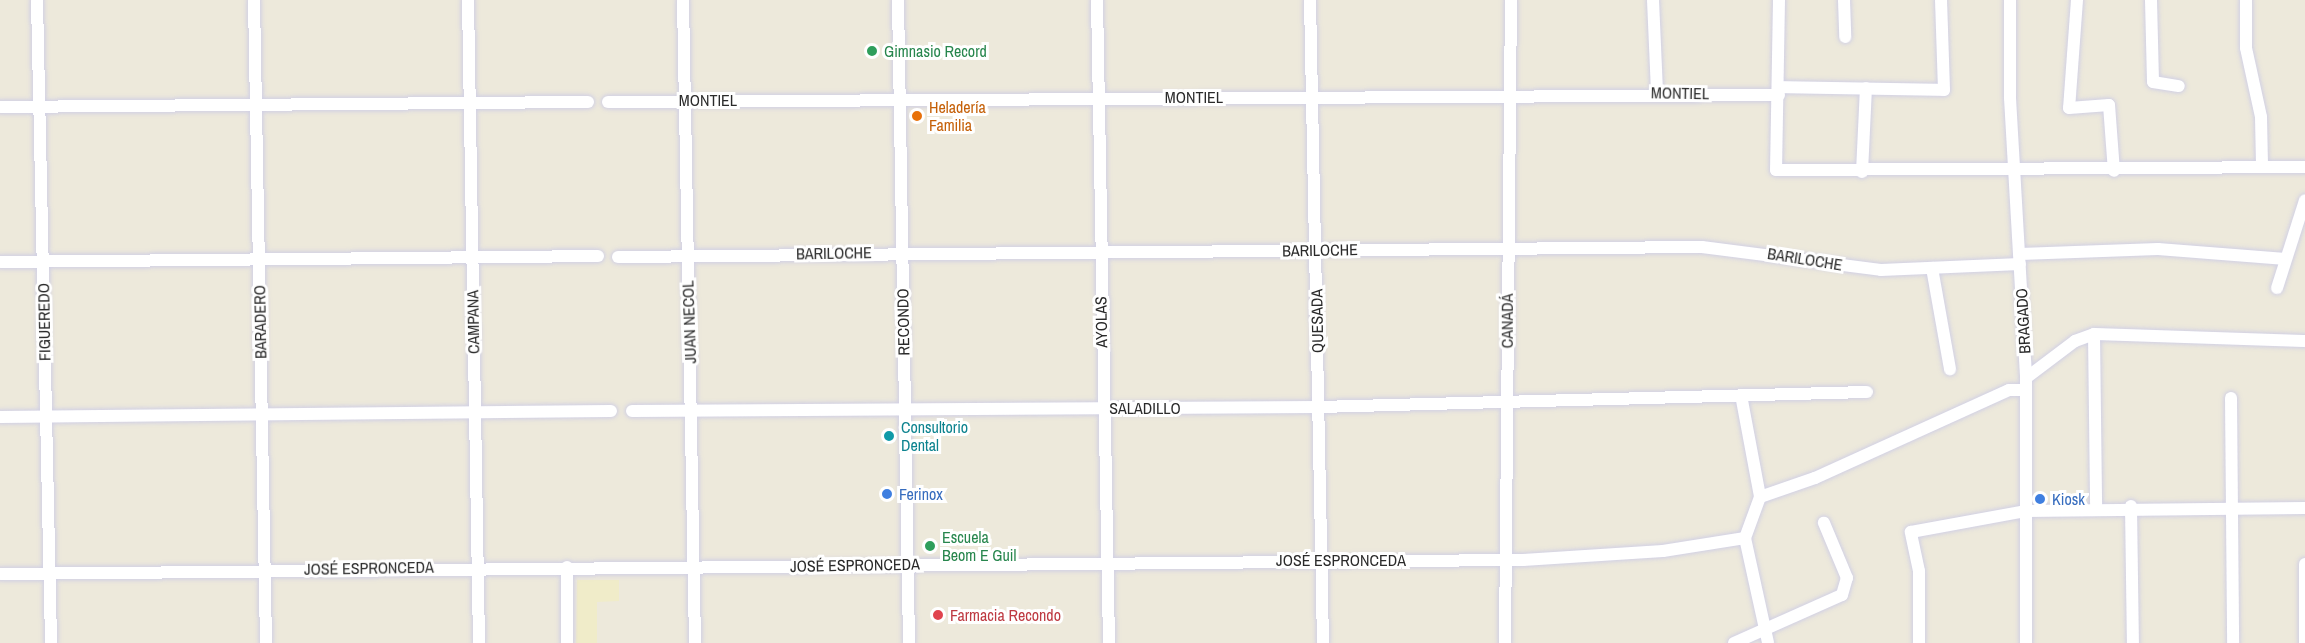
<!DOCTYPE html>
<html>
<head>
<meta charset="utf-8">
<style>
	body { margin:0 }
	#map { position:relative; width:2305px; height:643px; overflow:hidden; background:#ede9db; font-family:"Archivo Narrow",sans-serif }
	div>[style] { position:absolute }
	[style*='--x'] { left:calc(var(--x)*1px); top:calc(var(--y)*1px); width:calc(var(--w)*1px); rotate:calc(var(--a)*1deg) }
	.education>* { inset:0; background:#f0ecc9 }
	.roads { filter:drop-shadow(0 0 2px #d1d0e4) drop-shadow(0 0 2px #d1d0e4) }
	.minor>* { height:12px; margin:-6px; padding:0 6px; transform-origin:6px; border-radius:6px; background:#fff }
	.dots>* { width:16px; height:16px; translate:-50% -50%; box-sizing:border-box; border:3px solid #fff; border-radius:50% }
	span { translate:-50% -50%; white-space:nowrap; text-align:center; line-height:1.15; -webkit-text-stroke:6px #fff; paint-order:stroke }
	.leisure-label { font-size:16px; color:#27864d }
	.left { translate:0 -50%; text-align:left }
	.street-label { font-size:16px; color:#2a2a2a }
	.food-label { font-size:16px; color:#c56008 }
	.culture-label { font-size:16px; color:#0d838f }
	.shop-label { font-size:16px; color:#366cbe }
	.health-label { font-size:16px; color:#be3a42 }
</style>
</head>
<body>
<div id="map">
	<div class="education">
		<div style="clip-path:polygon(577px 580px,619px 580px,619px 601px,597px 602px,597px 643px,576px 643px)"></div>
	</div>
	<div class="roads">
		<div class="minor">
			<div style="--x:37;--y:0;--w:643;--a:88.75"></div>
			<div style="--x:254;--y:0;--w:643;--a:88.93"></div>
			<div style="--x:468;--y:0;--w:643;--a:89.02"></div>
			<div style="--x:683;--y:0;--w:643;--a:88.93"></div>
			<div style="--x:898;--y:0;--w:643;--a:89.02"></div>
			<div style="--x:1097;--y:0;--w:643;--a:88.93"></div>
			<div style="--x:1310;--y:0;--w:643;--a:88.84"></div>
			<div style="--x:1653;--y:0;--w:92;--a:87.5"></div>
			<div style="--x:1779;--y:0;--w:170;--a:91"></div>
			<div style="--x:1776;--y:170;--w:529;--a:-0.32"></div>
			<div style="--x:1844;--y:0;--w:37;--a:88"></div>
			<div style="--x:2010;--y:0;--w:98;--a:90"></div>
			<div style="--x:2010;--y:98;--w:280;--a:86.7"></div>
			<div style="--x:2026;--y:378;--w:265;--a:90"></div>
			<div style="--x:2077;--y:0;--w:108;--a:94.2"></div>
			<div style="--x:2069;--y:108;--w:40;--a:-4.3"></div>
			<div style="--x:2109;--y:105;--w:66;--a:85.7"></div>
			<div style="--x:2151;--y:0;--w:82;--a:88.6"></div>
			<div style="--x:2153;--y:82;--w:26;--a:9"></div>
			<div style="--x:2246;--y:0;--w:48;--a:90"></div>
			<div style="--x:2246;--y:48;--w:71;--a:77.7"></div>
			<div style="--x:2261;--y:117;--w:49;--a:88.8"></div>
			<div style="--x:1779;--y:87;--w:165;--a:1"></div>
			<div style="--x:1944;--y:90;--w:90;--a:-91.9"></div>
			<div style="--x:608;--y:102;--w:1171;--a:-0.34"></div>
			<div style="--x:0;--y:107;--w:588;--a:-0.49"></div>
			<div style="--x:1862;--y:172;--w:84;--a:-87.3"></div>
			<div style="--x:2020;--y:254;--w:138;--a:-2.1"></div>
			<div style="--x:2158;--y:249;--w:128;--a:4.5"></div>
			<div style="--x:618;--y:257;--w:1084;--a:-0.53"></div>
			<div style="--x:1702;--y:247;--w:180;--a:7.3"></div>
			<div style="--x:1881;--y:270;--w:139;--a:-2.5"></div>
			<div style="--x:0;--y:262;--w:598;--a:-0.57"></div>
			<div style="--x:1932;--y:268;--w:103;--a:79.9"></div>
			<div style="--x:2277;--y:288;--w:92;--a:-72.3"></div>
			<div style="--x:2094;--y:334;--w:174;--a:89.3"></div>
			<div style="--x:2026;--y:378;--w:61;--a:-37.1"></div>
			<div style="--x:2075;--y:341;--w:20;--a:-20"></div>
			<div style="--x:2094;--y:334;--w:211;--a:1.9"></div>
			<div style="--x:1741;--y:395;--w:104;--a:79.4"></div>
			<div style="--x:1760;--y:497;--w:44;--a:110.1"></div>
			<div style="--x:1745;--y:538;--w:107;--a:77.6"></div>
			<div style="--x:2231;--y:398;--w:245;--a:89.5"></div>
			<div style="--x:632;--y:411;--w:687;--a:-0.33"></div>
			<div style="--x:1319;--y:407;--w:548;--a:-1.57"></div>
			<div style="--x:0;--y:417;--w:611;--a:-0.56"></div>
			<div style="--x:1760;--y:497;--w:58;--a:-19.1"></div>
			<div style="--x:1815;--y:478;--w:213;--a:-24.4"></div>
			<div style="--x:2009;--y:390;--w:16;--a:0"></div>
			<div style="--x:2131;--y:506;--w:137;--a:89.2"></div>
			<div style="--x:567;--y:567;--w:76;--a:90"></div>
			<div style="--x:0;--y:574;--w:1523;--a:-0.53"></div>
			<div style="--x:1523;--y:560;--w:140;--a:-3.7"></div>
			<div style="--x:1663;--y:551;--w:83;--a:-9"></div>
			<div style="--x:1505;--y:643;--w:643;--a:-89.47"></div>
			<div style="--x:1734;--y:643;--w:118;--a:-24"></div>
			<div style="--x:1842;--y:595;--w:18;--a:-74"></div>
			<div style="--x:1847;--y:578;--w:60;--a:-112.7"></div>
			<div style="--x:1919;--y:643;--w:72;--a:-90"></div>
			<div style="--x:1919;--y:571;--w:40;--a:-102"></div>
			<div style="--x:1911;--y:532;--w:116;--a:-10.4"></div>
			<div style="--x:2025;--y:511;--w:280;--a:-0.6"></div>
			<div style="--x:2305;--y:643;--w:79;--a:-90"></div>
		</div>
	</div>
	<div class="dots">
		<div style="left:872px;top:51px;background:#2e9e5b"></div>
		<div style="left:917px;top:116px;background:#e8710a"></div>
		<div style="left:889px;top:436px;background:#0f9aa8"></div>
		<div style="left:887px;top:494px;background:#3f7fe0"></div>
		<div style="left:2040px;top:499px;background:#3f7fe0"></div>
		<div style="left:930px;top:546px;background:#2e9e5b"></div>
		<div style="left:938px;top:615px;background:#e0444e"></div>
	</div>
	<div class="leisure-label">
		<span class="left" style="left:884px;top:51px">Gimnasio Record</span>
		<span class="left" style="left:942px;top:546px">Escuela<br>Beom E Guil</span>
	</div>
	<div class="street-label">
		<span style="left:1680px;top:93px;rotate:1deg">MONTIEL</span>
		<span style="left:1194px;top:97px">MONTIEL</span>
		<span style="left:708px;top:100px">MONTIEL</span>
		<span style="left:1320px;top:250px;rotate:-1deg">BARILOCHE</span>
		<span style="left:834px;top:253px;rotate:-1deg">BARILOCHE</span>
		<span style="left:1805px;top:259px;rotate:9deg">BARILOCHE</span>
		<span style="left:1317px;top:321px;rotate:-91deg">QUESADA</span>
		<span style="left:1507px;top:321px;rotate:-90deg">CANADÁ</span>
		<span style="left:2023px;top:321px;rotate:-93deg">BRAGADO</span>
		<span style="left:44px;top:322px;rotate:-91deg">FIGUEREDO</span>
		<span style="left:260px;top:322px;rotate:-91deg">BARADERO</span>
		<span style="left:473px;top:322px;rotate:-91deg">CAMPANA</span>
		<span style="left:689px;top:322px;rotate:-92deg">JUAN NECOL</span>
		<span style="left:903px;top:322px;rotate:-91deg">RECONDO</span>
		<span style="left:1101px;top:322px;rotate:-91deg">AYOLAS</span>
		<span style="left:1145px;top:408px">SALADILLO</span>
		<span style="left:1341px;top:560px">JOSÉ ESPRONCEDA</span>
		<span style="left:855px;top:565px;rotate:-1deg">JOSÉ ESPRONCEDA</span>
		<span style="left:369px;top:568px;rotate:-1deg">JOSÉ ESPRONCEDA</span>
	</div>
	<div class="food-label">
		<span class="left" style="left:929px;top:116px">Heladería<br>Familia</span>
	</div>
	<div class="culture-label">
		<span class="left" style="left:901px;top:436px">Consultorio<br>Dental</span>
	</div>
	<div class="shop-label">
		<span class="left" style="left:899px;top:494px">Ferinox</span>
		<span class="left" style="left:2052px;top:499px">Kiosk</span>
	</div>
	<div class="health-label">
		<span class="left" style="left:950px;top:615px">Farmacia Recondo</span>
	</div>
</div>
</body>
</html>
